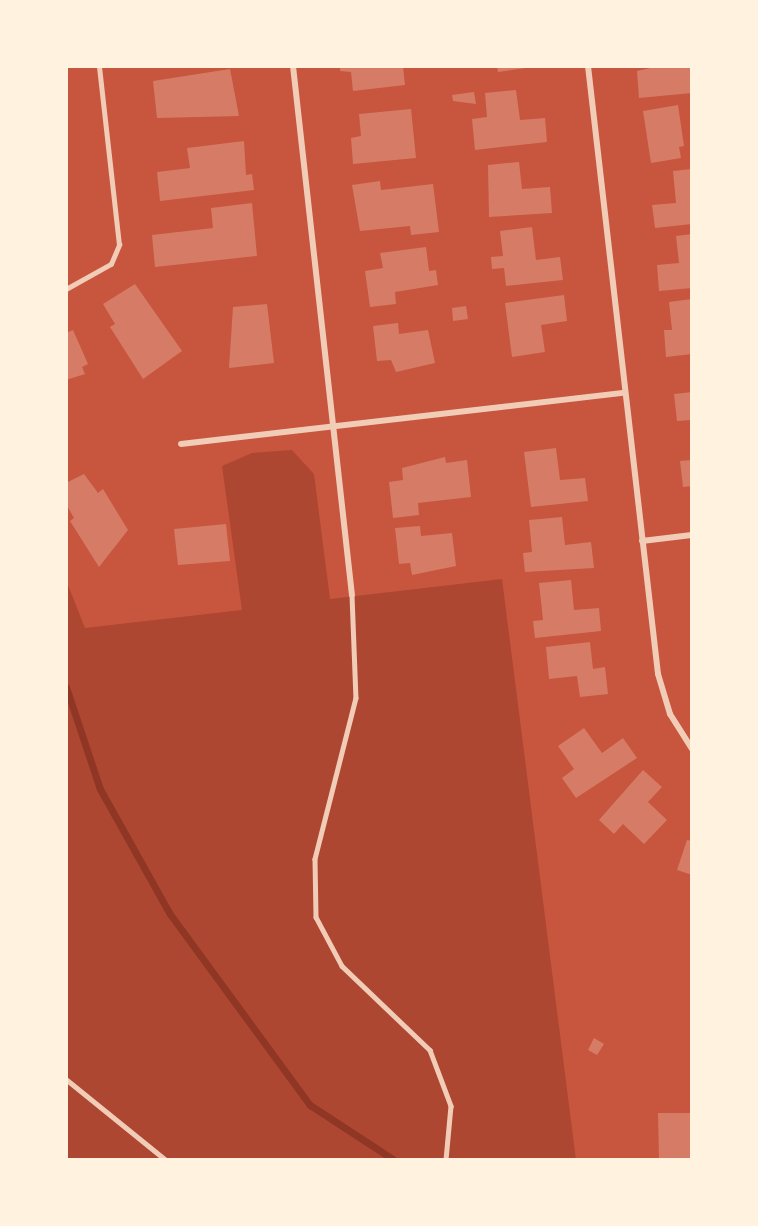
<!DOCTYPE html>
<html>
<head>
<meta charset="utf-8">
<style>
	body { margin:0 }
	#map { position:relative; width:758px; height:1226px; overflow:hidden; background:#c8553d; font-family:Jost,sans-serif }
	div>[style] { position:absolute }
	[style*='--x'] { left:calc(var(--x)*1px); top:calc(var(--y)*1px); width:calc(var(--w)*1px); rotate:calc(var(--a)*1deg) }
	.green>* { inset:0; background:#ae4732 }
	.stream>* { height:7px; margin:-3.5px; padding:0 3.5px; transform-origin:3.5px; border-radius:3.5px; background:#8f3625 }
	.building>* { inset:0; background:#d67c66 }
	.service>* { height:4.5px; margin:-2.25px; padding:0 2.25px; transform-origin:2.25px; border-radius:2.25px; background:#f1ccb7 }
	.minor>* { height:6px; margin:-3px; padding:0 3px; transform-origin:3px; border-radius:3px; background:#f1ccb7 }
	span { translate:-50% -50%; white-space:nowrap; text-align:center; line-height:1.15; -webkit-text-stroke:6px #fff3e0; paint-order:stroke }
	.frame { position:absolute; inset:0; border:68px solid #fff3e0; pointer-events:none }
</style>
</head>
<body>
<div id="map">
	<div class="green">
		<div style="clip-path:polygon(292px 450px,314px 474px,330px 599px,502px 579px,576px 1160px,66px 1160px,66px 580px,85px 628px,242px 610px,222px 466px,252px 453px)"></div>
	</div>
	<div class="stream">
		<div style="--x:66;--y:687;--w:108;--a:71.6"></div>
		<div style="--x:100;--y:789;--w:143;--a:60.8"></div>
		<div style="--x:170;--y:914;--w:237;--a:53.8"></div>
		<div style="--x:310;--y:1105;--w:100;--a:33.2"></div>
	</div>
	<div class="building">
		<div style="clip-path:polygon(340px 66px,403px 66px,405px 85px,353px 91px,351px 72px,340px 71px)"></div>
		<div style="clip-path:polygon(497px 66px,533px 66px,533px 67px,498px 72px)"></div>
		<div style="clip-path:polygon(659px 66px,691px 66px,692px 93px,639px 98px,637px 71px)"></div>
		<div style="clip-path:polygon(230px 69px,239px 116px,157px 118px,153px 81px)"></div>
		<div style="clip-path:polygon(516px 90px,520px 120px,545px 118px,547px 142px,475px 150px,472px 119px,487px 117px,485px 93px)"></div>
		<div style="clip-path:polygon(474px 92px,476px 104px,453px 101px,452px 95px)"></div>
		<div style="clip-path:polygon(678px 105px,684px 146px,679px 147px,681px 158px,651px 163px,643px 111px)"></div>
		<div style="clip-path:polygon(411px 109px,416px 158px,353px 164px,351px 138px,361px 136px,359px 114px)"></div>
		<div style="clip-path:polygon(244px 141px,246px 175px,252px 174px,254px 190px,160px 201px,157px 172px,190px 168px,187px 148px)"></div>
		<div style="clip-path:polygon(519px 162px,522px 189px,550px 187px,552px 213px,489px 217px,488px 165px)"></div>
		<div style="clip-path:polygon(692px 169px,692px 224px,655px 228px,652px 205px,676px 203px,673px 171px)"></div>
		<div style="clip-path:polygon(380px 181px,381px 190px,433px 184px,439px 232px,411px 235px,410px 226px,360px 231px,352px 185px)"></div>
		<div style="clip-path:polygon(252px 203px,257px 256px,155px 267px,152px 235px,213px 228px,211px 208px)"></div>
		<div style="clip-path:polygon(532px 227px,536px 260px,560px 257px,563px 280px,506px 286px,504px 268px,492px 269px,491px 257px,503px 256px,500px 231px)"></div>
		<div style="clip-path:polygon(692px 234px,692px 288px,659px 291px,657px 265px,679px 263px,676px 236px)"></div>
		<div style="clip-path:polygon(426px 247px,429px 271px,436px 270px,438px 285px,395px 292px,396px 304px,370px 307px,365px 271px,383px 268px,380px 253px)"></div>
		<div style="clip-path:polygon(135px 284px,182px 351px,143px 379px,110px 327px,115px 324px,103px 304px)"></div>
		<div style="clip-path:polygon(564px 295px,567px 321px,541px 325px,545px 352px,512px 357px,505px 303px)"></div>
		<div style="clip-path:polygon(692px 299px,692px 354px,666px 357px,664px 330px,672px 330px,669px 302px)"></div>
		<div style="clip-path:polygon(267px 304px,274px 363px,229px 368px,233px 307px)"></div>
		<div style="clip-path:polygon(466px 306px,468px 319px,453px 321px,452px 308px)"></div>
		<div style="clip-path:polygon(398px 323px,399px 334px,428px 330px,435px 363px,396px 372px,391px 360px,377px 361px,373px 326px)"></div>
		<div style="clip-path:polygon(73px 330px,88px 364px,82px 367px,85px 374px,66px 380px,66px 333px)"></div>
		<div style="clip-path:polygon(692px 392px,692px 420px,677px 421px,674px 394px)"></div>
		<div style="clip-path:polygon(556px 448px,560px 480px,585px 478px,588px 501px,531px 507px,524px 452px)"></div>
		<div style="clip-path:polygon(445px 457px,446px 463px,467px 460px,471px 497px,418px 503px,419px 515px,393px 518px,389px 482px,403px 480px,402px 468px)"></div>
		<div style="clip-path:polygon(692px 460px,692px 486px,683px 487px,680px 461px)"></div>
		<div style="clip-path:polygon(84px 474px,98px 493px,103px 489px,128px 530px,99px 567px,70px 521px,74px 518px,66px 504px,66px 483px)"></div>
		<div style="clip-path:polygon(562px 517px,565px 545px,591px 542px,594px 568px,525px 572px,523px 553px,532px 552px,529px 520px)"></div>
		<div style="clip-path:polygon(226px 524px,230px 561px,178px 565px,174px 529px)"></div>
		<div style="clip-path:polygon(420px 526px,421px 536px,452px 533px,456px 566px,412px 575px,410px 563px,399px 564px,395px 528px)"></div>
		<div style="clip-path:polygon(571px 580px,574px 610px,599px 608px,601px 631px,535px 638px,533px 621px,543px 620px,539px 583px)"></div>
		<div style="clip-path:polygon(590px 642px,593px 669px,605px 667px,608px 694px,580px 697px,577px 676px,549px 679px,546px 647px)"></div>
		<div style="clip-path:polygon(584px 728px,602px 753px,623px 738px,637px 758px,576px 798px,562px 778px,574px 769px,558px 746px)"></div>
		<div style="clip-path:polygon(643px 770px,662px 787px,648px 802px,667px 820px,644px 844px,623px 824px,614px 834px,599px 820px)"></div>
		<div style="clip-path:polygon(687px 840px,692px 841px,692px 875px,677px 870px)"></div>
		<div style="clip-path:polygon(594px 1038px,604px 1044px,597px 1055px,588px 1050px)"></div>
		<div style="clip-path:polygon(658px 1113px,692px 1113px,692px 1160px,659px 1160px)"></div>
	</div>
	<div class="service">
		<div style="--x:66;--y:289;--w:51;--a:-29.1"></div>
		<div style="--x:111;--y:264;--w:21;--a:-67"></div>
		<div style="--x:119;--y:245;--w:180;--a:-96.4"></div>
		<div style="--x:352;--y:595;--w:103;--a:87.8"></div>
		<div style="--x:356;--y:698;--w:166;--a:104.3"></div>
		<div style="--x:315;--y:859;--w:58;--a:89"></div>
		<div style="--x:316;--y:917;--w:55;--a:62"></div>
		<div style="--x:342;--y:966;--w:122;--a:43.7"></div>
		<div style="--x:430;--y:1050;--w:60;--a:69.4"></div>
		<div style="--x:451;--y:1106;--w:54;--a:95.3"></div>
		<div style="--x:66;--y:1079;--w:129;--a:39"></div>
	</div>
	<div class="minor">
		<div style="--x:293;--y:66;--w:532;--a:83.64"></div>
		<div style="--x:588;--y:66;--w:612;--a:83.43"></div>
		<div style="--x:658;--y:674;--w:42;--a:73.3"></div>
		<div style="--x:670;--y:714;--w:41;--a:57.8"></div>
		<div style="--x:181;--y:444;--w:447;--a:-6.6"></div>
		<div style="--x:642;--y:541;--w:50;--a:-6.8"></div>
	</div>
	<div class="frame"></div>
</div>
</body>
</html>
